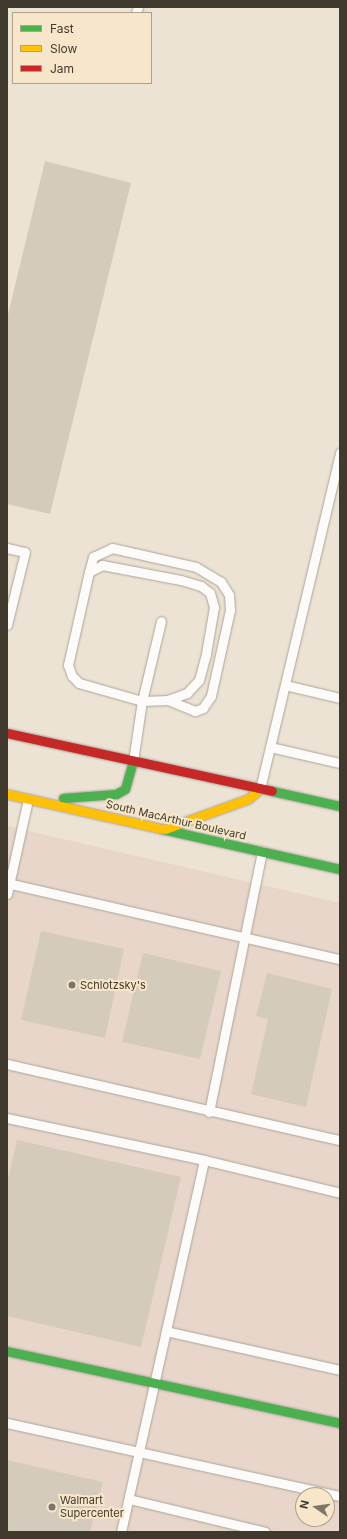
<!DOCTYPE html>
<html>
<head>
<meta charset="utf-8">
<style>
	body { margin:0 }
	#map { position:relative; width:347px; height:1539px; overflow:hidden; background:#ece3d4; font-family:Inter,sans-serif }
	div>[style] { position:absolute }
	[style*='--x'] { left:calc(var(--x)*1px); top:calc(var(--y)*1px); width:calc(var(--w)*1px); rotate:calc(var(--a)*1deg) }
	.commercial>* { inset:0; background:#e8d6cb }
	.building>* { inset:0; background:#d4cbbd }
	.roads { filter:drop-shadow(0 0 1px #aca599) drop-shadow(0 0 1px #aca599) }
	.lane>* { height:9px; margin:-4.5px; padding:0 4.5px; transform-origin:4.5px; border-radius:4.5px; background:#fcfbf9 }
	.fast>* { height:9px; margin:-4.5px; padding:0 4.5px; transform-origin:4.5px; border-radius:4.5px; background:#4caf50 }
	.slow>* { height:9px; margin:-4.5px; padding:0 4.5px; transform-origin:4.5px; border-radius:4.5px; background:#ffc107 }
	.jam>* { height:9px; margin:-4.5px; padding:0 4.5px; transform-origin:4.5px; border-radius:4.5px; background:#c62828 }
	.dots>* { width:11px; height:11px; translate:-50% -50%; box-sizing:border-box; border:2px solid #f7e6c9; border-radius:50% }
	span { translate:-50% -50%; white-space:nowrap; text-align:center; line-height:1.15; -webkit-text-stroke:4px #f7e6c9; paint-order:stroke }
	.street-label { font-size:11px; color:#403a2e }
	.poi-label { font-size:11px; color:#403a2e }
	.left { translate:0 -50%; text-align:left }
	.frame { position:absolute; inset:0; border:8px solid #403a2e; pointer-events:none }
	.legend { position:absolute; left:12px; top:12px; width:140px; height:72px; box-sizing:border-box; background:#f7e6c9; border:1px solid #aea18b; margin:0; padding:5px 7px; list-style:none; font-size:12px; color:#403a2e }
	.legend li { display:flex; align-items:center; gap:8px; height:20px }
	.legend b { width:20px; border:1px solid #aea18b }
	.north { position:absolute; left:295px; top:1487px; width:40px; height:40px; box-sizing:border-box; background:#f7e6c9; border:1px solid #aea18b; border-radius:50%; rotate:283deg; font-size:11px; font-weight:700; line-height:16px; text-align:center; color:#403a2e }
	.north::after { content:''; display:block; margin:auto; width:14px; height:18px; background:#7c7568; clip-path:polygon(50% 0,100% 100%,50% 72%,0 100%) }
</style>
</head>
<body>
<div id="map">
	<div class="commercial">
		<div style="clip-path:polygon(evenodd,7px 826px,340px 903px,340px 1532px,7px 1532px,7px 826px,303px 1495px,327px 1495px,327px 1519px,303px 1519px,303px 1495px)"></div>
	</div>
	<div class="building">
		<div style="clip-path:polygon(45px 161px,131px 183px,50px 514px,7px 504px,7px 319px)"></div>
		<div style="clip-path:polygon(41px 931px,124px 949px,105px 1038px,21px 1020px)"></div>
		<div style="clip-path:polygon(143px 953px,221px 971px,200px 1059px,122px 1042px)"></div>
		<div style="clip-path:polygon(267px 973px,332px 989px,306px 1107px,251px 1094px,268px 1019px,256px 1016px)"></div>
		<div style="clip-path:polygon(17px 1140px,181px 1177px,141px 1347px,7px 1316px,7px 1183px)"></div>
		<div style="clip-path:polygon(7px 1460px,103px 1482px,90px 1532px,7px 1532px)"></div>
	</div>
	<div class="roads">
		<div class="lane">
			<div style="--x:136;--y:13;--w:6;--a:-72"></div>
			<div style="--x:7;--y:548;--w:18;--a:13"></div>
			<div style="--x:25;--y:552;--w:75;--a:103.9"></div>
			<div style="--x:102;--y:565;--w:80;--a:10.8"></div>
			<div style="--x:181;--y:580;--w:21;--a:17"></div>
			<div style="--x:201;--y:586;--w:11;--a:38"></div>
			<div style="--x:210;--y:593;--w:15;--a:74"></div>
			<div style="--x:214;--y:607;--w:48;--a:99.7"></div>
			<div style="--x:206;--y:654;--w:27;--a:105"></div>
			<div style="--x:199;--y:680;--w:18;--a:133"></div>
			<div style="--x:187;--y:693;--w:20;--a:160"></div>
			<div style="--x:168;--y:700;--w:26;--a:178"></div>
			<div style="--x:142;--y:701;--w:66;--a:-164.1"></div>
			<div style="--x:79;--y:683;--w:10;--a:-135"></div>
			<div style="--x:72;--y:676;--w:12;--a:-110"></div>
			<div style="--x:68;--y:665;--w:95;--a:-77.3"></div>
			<div style="--x:89;--y:572;--w:15;--a:-28"></div>
			<div style="--x:89;--y:572;--w:16;--a:-75"></div>
			<div style="--x:93;--y:557;--w:21;--a:-25"></div>
			<div style="--x:112;--y:548;--w:86;--a:12.7"></div>
			<div style="--x:196;--y:567;--w:29;--a:31"></div>
			<div style="--x:221;--y:582;--w:15;--a:58"></div>
			<div style="--x:229;--y:595;--w:15;--a:86"></div>
			<div style="--x:230;--y:610;--w:88;--a:102.5"></div>
			<div style="--x:211;--y:696;--w:14;--a:124"></div>
			<div style="--x:203;--y:708;--w:9;--a:159"></div>
			<div style="--x:195;--y:711;--w:29;--a:-158"></div>
			<div style="--x:285;--y:685;--w:57;--a:13.3"></div>
			<div style="--x:270;--y:747;--w:72;--a:12.9"></div>
			<div style="--x:133;--y:761;--w:61;--a:-81.5"></div>
			<div style="--x:142;--y:701;--w:82;--a:-76.6"></div>
			<div style="--x:260;--y:789;--w:346;--a:-76.6"></div>
			<div style="--x:7;--y:883;--w:342;--a:12.9"></div>
			<div style="--x:7;--y:894;--w:97;--a:-77.5"></div>
			<div style="--x:7;--y:1064;--w:342;--a:12.9"></div>
			<div style="--x:209;--y:1112;--w:266;--a:-78.5"></div>
			<div style="--x:7;--y:1118;--w:201;--a:12"></div>
			<div style="--x:166;--y:1331;--w:178;--a:12.6"></div>
			<div style="--x:7;--y:1423;--w:341;--a:12.4"></div>
			<div style="--x:129;--y:1499;--w:140;--a:13.6"></div>
			<div style="--x:121;--y:1532;--w:381;--a:-77.4"></div>
			<div style="--x:204;--y:1160;--w:140;--a:13.6"></div>
		</div>
		<div class="fast">
			<div style="--x:272;--y:791;--w:70;--a:12.4"></div>
			<div style="--x:63;--y:798;--w:53;--a:-4.3"></div>
			<div style="--x:116;--y:794;--w:10;--a:-29"></div>
			<div style="--x:125;--y:789;--w:29;--a:-74"></div>
			<div style="--x:162;--y:829;--w:182;--a:12.7"></div>
			<div style="--x:7;--y:1351;--w:341;--a:12.2"></div>
		</div>
		<div class="slow">
			<div style="--x:7;--y:794;--w:159;--a:12.7"></div>
			<div style="--x:165;--y:829;--w:88;--a:-19.9"></div>
			<div style="--x:248;--y:799;--w:16;--a:-40"></div>
		</div>
		<div class="jam">
			<div style="--x:7;--y:733;--w:271;--a:12.3"></div>
		</div>
	</div>
	<div class="dots">
		<div style="left:72px;top:985px;background:#7c7568"></div>
		<div style="left:52px;top:1507px;background:#7c7568"></div>
	</div>
	<div class="street-label">
		<span style="left:176px;top:820px;rotate:13deg">South MacArthur Boulevard</span>
	</div>
	<div class="poi-label">
		<span class="left" style="left:80px;top:985px">Schlotzsky's</span>
		<span class="left" style="left:60px;top:1507px">Walmart<br>Supercenter</span>
	</div>
	<div class="frame"></div>
	<ul class="legend">
	<li><b style="height:5px;background:#4caf50"></b>Fast</li>
	<li><b style="height:5px;background:#ffc107"></b>Slow</li>
	<li><b style="height:5px;background:#c62828"></b>Jam</li>
	</ul>
	<div class="north">N</div>
</div>
</body>
</html>
